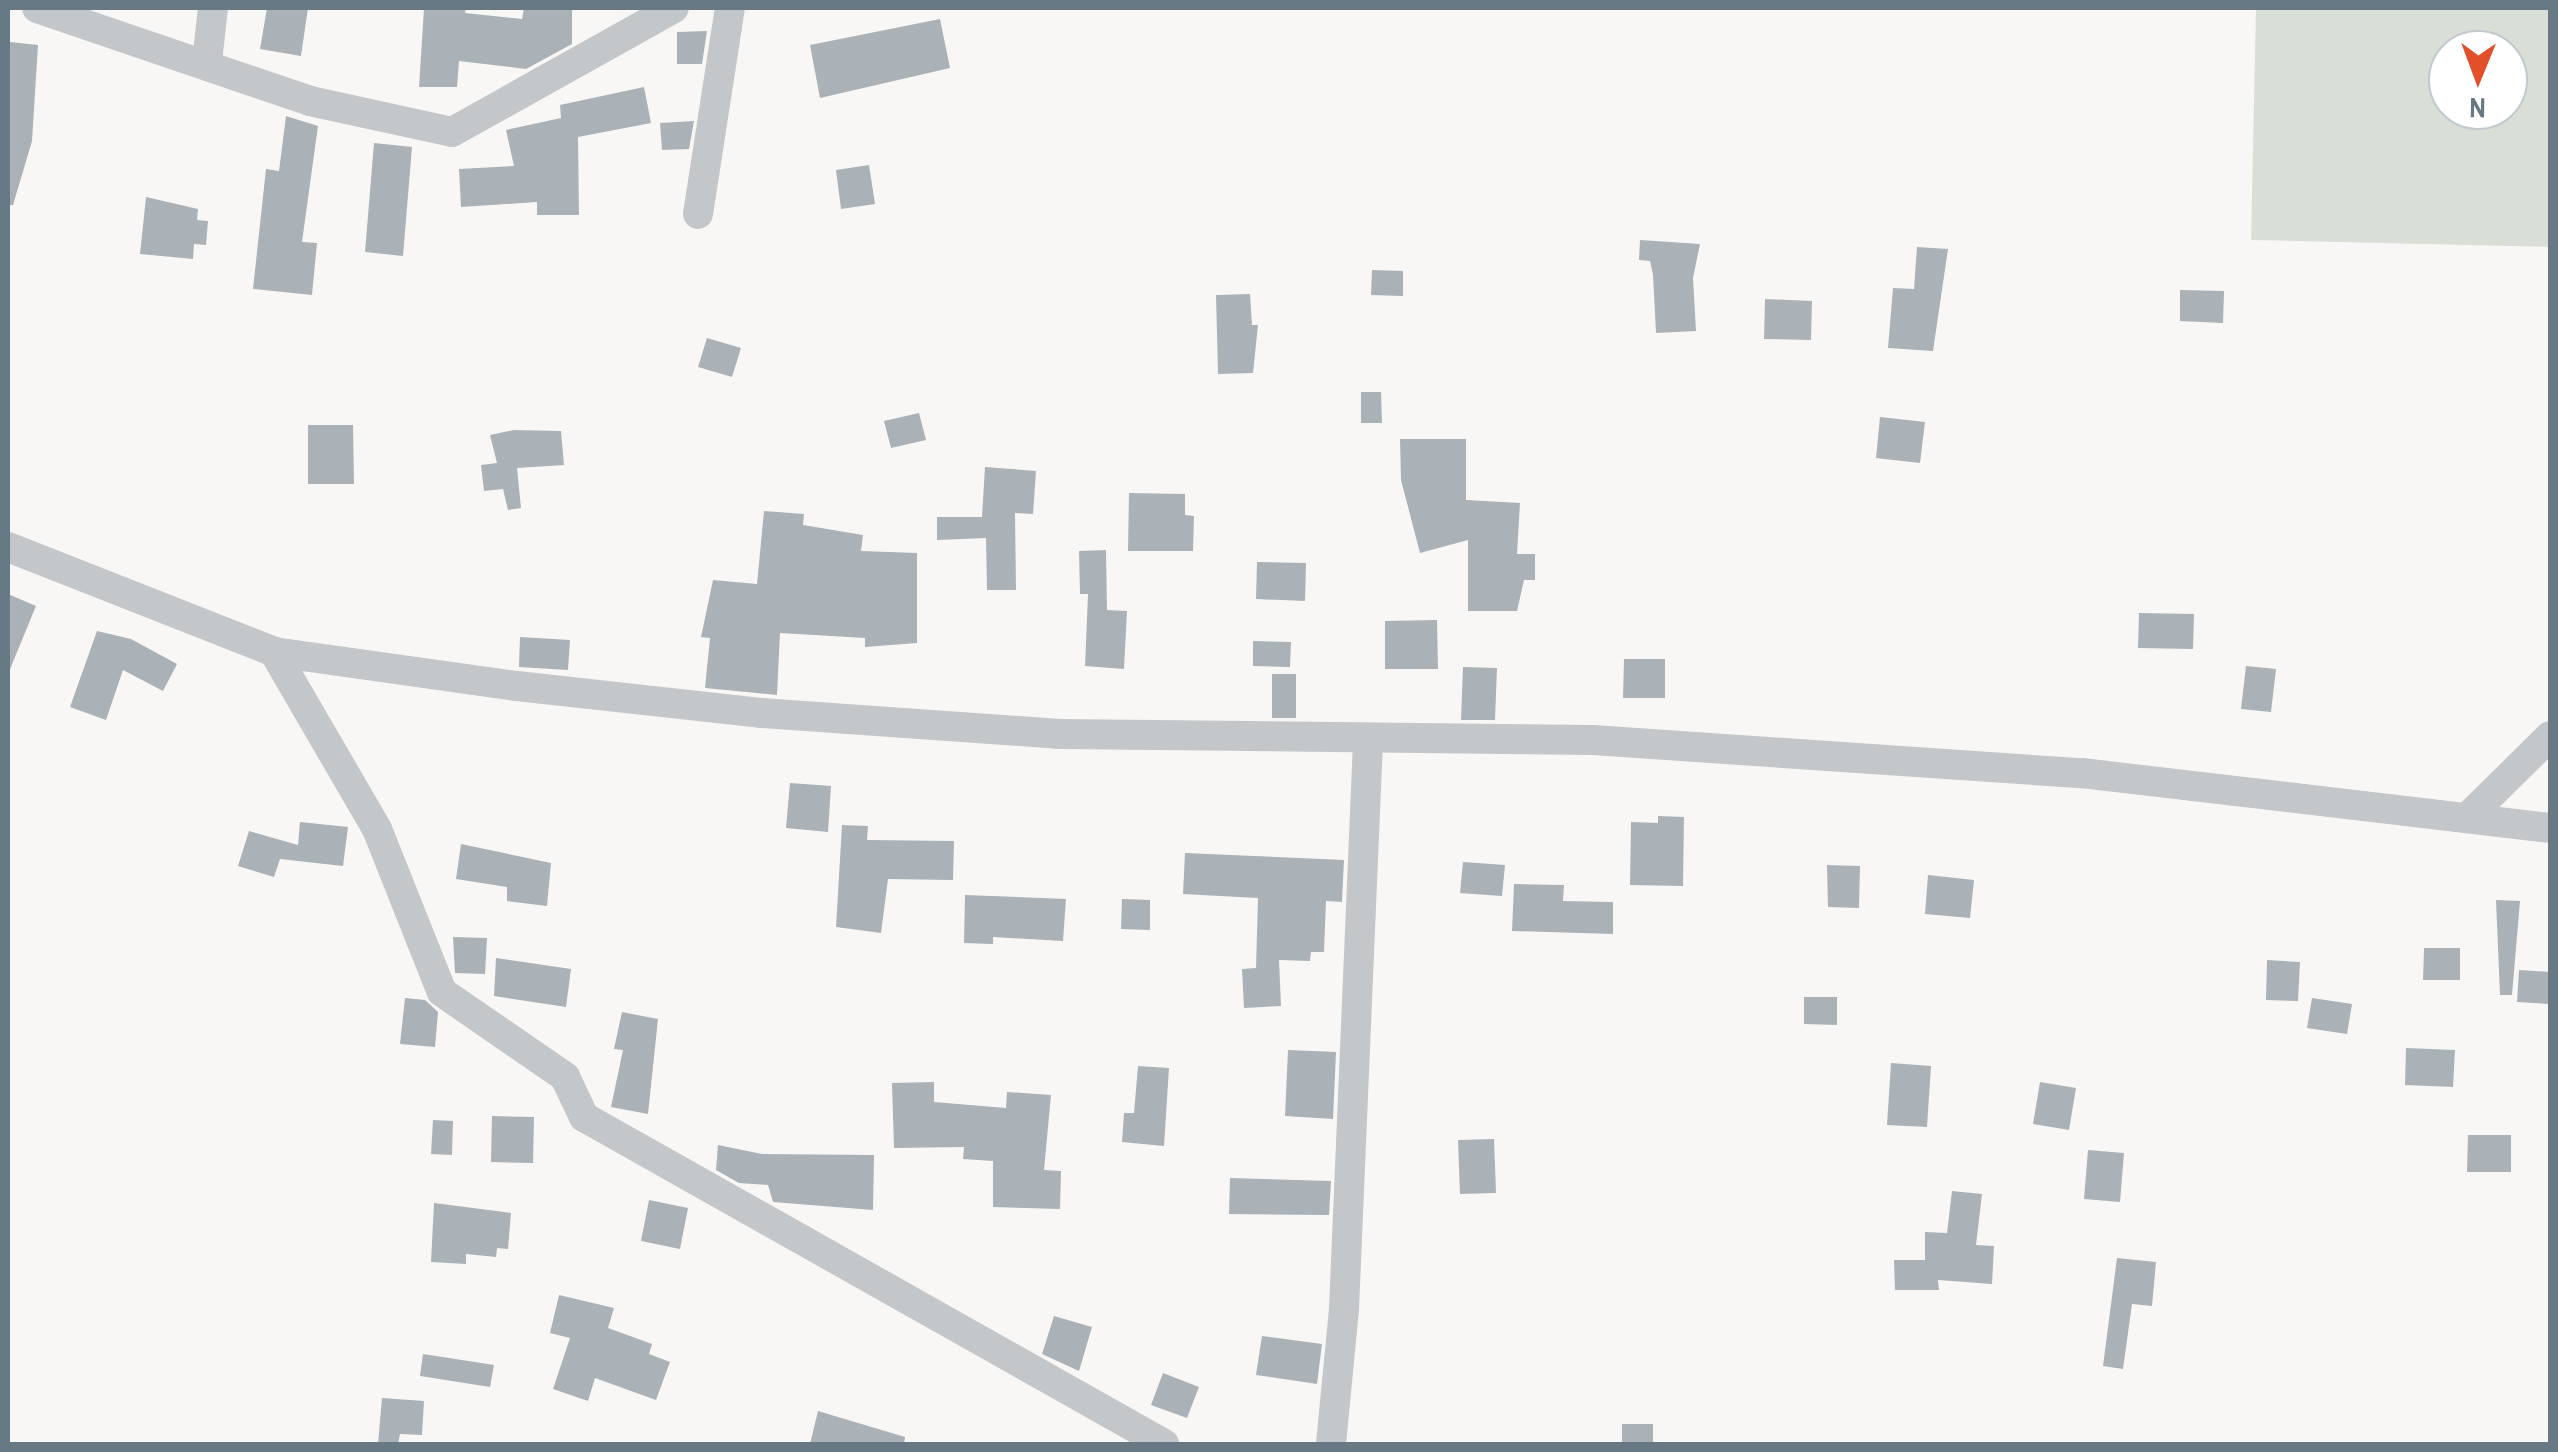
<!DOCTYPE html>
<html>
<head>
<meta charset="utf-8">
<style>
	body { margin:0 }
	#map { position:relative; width:2558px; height:1452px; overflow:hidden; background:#f8f7f5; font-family:"Archivo Narrow",sans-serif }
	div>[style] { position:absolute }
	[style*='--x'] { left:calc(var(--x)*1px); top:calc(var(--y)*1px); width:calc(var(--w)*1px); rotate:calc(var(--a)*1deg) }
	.green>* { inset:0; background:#d9dfd6 }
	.building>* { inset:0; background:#aab2b7 }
	.street>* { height:30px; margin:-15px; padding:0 15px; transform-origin:15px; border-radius:15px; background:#c3c7ca }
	span { translate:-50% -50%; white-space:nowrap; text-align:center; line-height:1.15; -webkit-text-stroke:10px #fff; paint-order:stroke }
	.frame { position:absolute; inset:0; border:10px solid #677985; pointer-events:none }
	.north { position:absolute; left:2428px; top:30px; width:100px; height:100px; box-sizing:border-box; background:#fff; border:2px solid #c2c9ce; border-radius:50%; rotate:181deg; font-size:28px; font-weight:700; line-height:40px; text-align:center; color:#677985 }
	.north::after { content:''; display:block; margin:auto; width:35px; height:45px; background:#e2502a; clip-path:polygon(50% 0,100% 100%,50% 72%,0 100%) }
</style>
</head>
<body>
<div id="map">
	<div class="green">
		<div style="clip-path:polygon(evenodd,2256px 8px,2550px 8px,2550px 247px,2251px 240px,2256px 8px,2448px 50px,2508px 50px,2508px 110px,2448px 110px,2448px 50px)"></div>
	</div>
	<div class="building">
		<div style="clip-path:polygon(267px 8px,308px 8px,301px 56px,260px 49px)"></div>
		<div style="clip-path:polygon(424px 8px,466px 8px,465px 13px,522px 19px,524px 8px,572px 8px,572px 44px,526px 69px,459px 61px,457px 87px,419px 87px)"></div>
		<div style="clip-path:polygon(940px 19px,950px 68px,820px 98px,810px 45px)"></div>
		<div style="clip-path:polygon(707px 31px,702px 64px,677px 64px,677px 32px)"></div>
		<div style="clip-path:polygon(10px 42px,38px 45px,32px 141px,13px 205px,8px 205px)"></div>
		<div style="clip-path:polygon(644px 87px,651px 123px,578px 137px,579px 215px,537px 215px,537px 202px,461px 207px,459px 169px,514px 166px,506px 130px,561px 118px,560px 105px)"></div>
		<div style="clip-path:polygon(286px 116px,318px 126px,302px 242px,317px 243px,312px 295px,253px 289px,266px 169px,279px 171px)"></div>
		<div style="clip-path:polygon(694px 121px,689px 149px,662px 150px,660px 123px)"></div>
		<div style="clip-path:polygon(374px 143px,412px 147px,403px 256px,365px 252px)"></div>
		<div style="clip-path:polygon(869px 165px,875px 204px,841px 209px,836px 170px)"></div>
		<div style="clip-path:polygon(146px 197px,198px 209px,197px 220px,208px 221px,206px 245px,194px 244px,193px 259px,140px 254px)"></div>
		<div style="clip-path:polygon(1640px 240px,1700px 244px,1693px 278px,1696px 331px,1656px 333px,1653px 275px,1650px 261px,1639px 260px)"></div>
		<div style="clip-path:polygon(1917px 247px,1948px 249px,1933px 351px,1888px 348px,1893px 288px,1914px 289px)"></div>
		<div style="clip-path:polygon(1372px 270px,1403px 271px,1403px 296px,1371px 295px)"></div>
		<div style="clip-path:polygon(2180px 290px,2224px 291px,2223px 323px,2180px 321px)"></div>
		<div style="clip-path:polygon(1250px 294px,1252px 325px,1258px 325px,1253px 373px,1218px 374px,1216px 295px)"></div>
		<div style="clip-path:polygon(1765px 299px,1812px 301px,1811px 340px,1764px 339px)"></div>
		<div style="clip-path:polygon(707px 338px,741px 348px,732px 377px,698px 367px)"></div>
		<div style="clip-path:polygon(1361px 392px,1381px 392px,1382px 423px,1361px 423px)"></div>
		<div style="clip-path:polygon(919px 413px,926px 440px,891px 448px,884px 421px)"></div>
		<div style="clip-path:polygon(1880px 417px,1925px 422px,1920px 463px,1876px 458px)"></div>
		<div style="clip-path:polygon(308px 425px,353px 425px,354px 484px,308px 484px)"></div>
		<div style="clip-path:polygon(514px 430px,561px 431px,564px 465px,517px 468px,521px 508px,508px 510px,503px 489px,484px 491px,481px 465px,497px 463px,490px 435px)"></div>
		<div style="clip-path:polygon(1400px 439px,1466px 439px,1466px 500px,1520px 503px,1517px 554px,1535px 554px,1535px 580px,1524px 580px,1517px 611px,1468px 611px,1468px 540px,1420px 553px,1401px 480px)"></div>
		<div style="clip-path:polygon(985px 467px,1036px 471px,1033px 514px,1015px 513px,1016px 590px,987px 590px,986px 538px,937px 540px,937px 517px,982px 517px)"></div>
		<div style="clip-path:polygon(1129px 493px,1185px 494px,1185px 515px,1194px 516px,1193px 551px,1128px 551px)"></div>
		<div style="clip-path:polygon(764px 511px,804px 514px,803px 525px,863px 535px,861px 551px,917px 553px,917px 643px,865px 647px,865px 638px,780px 633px,777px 695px,705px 688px,710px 638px,701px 637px,713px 580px,757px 584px)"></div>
		<div style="clip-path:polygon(1106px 550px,1107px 610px,1127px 611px,1124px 669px,1085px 666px,1088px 594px,1080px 594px,1079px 551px)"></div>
		<div style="clip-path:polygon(1257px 562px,1306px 563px,1305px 601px,1256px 599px)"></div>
		<div style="clip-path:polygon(8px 594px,36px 606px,8px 674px)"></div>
		<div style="clip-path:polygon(2139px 613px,2194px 614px,2193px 649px,2138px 648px)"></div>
		<div style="clip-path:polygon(1437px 620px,1438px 669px,1385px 669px,1385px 621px)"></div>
		<div style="clip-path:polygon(97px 631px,131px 639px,177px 664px,163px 691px,123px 670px,106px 720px,70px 707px)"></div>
		<div style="clip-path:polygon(520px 637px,570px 640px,568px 670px,519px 667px)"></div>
		<div style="clip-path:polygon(1253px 641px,1291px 642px,1290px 667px,1253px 666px)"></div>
		<div style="clip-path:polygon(1624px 659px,1665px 659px,1665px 698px,1623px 698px)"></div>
		<div style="clip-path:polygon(2246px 666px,2276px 669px,2271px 712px,2241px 709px)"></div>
		<div style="clip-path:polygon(1463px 667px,1497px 668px,1495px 720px,1461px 720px)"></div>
		<div style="clip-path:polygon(1272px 674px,1296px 674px,1296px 718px,1272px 718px)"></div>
		<div style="clip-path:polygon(790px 783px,831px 786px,828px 832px,786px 828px)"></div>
		<div style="clip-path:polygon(1658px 816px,1684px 817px,1683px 886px,1630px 885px,1631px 822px,1658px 823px)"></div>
		<div style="clip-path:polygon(300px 822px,348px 827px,343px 866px,280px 859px,274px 877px,238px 866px,249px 831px,298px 845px)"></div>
		<div style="clip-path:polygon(842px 825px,868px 826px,867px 840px,954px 841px,953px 880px,888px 879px,881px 933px,836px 927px)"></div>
		<div style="clip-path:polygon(461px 844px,551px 863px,547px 906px,507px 901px,507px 887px,456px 879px)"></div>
		<div style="clip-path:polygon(1185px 853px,1344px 860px,1342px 902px,1326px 901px,1324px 952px,1311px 952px,1310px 961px,1279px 960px,1281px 1006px,1244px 1008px,1242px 969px,1256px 968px,1258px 898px,1183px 894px)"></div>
		<div style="clip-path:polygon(1463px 862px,1505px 865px,1502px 896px,1460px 893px)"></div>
		<div style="clip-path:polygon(1827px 865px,1860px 866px,1859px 908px,1828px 907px)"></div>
		<div style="clip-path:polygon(1928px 875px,1974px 880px,1970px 918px,1925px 914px)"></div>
		<div style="clip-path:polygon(1514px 884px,1564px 885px,1563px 901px,1613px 902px,1613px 934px,1512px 931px)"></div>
		<div style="clip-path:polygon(965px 895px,1066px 899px,1063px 941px,993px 937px,993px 944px,964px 943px)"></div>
		<div style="clip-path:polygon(1122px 899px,1150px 900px,1150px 930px,1121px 929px)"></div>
		<div style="clip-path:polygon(2496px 900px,2520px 901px,2512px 995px,2500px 995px)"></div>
		<div style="clip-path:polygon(453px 937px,487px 938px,485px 974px,455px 973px)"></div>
		<div style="clip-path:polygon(2424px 948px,2460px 948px,2460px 980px,2423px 980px)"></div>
		<div style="clip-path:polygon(496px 958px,571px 969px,566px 1007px,494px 996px)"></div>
		<div style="clip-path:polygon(2267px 960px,2300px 962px,2298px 1001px,2266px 1000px)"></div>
		<div style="clip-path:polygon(2519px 970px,2550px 972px,2550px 1004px,2517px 1002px)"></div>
		<div style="clip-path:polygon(1804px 997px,1837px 997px,1837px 1025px,1804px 1024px)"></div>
		<div style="clip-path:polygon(405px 998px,425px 1000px,438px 1012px,435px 1047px,400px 1044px)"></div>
		<div style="clip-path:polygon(2312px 998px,2352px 1004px,2347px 1034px,2307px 1028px)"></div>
		<div style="clip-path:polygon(622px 1012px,658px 1019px,648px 1114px,611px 1107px,623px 1050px,614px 1049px)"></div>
		<div style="clip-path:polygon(2406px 1048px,2455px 1050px,2453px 1087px,2405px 1085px)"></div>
		<div style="clip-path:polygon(1288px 1050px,1336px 1052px,1333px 1119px,1285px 1116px)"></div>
		<div style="clip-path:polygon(1891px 1063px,1931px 1066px,1927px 1127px,1887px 1125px)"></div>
		<div style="clip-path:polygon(1138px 1066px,1169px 1068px,1164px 1146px,1122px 1142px,1124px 1113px,1134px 1113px)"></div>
		<div style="clip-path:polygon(934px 1082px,934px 1102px,1006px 1108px,1007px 1092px,1051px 1095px,1044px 1170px,1061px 1171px,1060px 1209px,993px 1207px,993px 1161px,963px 1159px,964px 1147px,894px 1148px,892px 1083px)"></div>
		<div style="clip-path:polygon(2040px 1082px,2076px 1088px,2069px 1130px,2033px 1124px)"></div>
		<div style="clip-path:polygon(492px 1116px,534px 1117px,533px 1163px,491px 1162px)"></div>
		<div style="clip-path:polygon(433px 1120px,453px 1121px,452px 1155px,431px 1154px)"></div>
		<div style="clip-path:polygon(2468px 1135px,2511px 1135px,2511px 1172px,2467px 1172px)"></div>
		<div style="clip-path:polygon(1494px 1139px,1496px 1193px,1460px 1194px,1458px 1140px)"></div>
		<div style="clip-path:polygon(718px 1145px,762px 1154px,874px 1155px,873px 1210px,773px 1202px,768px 1185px,739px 1183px,716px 1170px)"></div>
		<div style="clip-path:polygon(2088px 1150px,2124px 1153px,2120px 1202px,2084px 1199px)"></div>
		<div style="clip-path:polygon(1230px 1178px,1331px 1181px,1329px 1215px,1229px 1214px)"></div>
		<div style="clip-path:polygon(1952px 1191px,1982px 1194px,1976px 1245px,1994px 1246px,1992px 1284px,1938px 1280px,1939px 1290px,1895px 1290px,1894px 1260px,1925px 1260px,1925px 1232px,1947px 1233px)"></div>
		<div style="clip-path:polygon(649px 1200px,688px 1208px,680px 1249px,641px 1241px)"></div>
		<div style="clip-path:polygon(434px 1203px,511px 1213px,508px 1249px,497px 1248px,496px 1257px,466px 1254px,466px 1264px,431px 1262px)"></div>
		<div style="clip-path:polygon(2117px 1258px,2156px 1262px,2152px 1306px,2132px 1304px,2123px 1369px,2103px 1366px)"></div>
		<div style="clip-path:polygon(559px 1295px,614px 1308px,608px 1328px,652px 1344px,649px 1354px,670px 1362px,656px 1400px,595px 1378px,588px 1401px,553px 1389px,570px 1338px,550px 1333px)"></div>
		<div style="clip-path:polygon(1054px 1316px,1092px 1327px,1079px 1371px,1042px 1354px)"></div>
		<div style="clip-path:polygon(1262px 1336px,1322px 1344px,1317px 1384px,1256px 1375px)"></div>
		<div style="clip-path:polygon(423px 1354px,494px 1365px,490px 1387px,420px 1376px)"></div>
		<div style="clip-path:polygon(1163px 1373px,1199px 1387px,1187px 1418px,1151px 1405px)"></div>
		<div style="clip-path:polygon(382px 1398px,424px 1401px,422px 1435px,400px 1434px,398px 1444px,378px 1444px)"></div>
		<div style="clip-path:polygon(818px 1411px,905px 1437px,904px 1444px,810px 1444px)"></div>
		<div style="clip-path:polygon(1622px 1424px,1653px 1424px,1653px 1444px,1622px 1444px)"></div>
	</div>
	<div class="street">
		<div style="--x:37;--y:8;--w:288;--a:18.8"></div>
		<div style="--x:310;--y:101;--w:145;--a:12.3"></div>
		<div style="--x:452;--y:132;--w:254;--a:-29.2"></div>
		<div style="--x:207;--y:62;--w:54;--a:-83.7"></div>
		<div style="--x:698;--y:214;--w:208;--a:-81.2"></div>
		<div style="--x:8;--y:547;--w:286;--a:21.5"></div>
		<div style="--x:274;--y:652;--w:245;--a:8"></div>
		<div style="--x:517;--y:686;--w:245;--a:6.3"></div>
		<div style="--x:761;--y:713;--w:300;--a:4"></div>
		<div style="--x:1060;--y:734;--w:533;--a:0.64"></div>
		<div style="--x:1593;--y:740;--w:490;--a:3.9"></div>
		<div style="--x:2082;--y:773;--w:471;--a:6.7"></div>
		<div style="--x:274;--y:652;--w:205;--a:59.8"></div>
		<div style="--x:377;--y:829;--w:175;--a:68.3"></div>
		<div style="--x:442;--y:992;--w:150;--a:34.6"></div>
		<div style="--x:565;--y:1077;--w:44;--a:64.6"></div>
		<div style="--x:584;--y:1117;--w:666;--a:29.41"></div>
		<div style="--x:2468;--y:817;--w:115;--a:-44.6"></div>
		<div style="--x:1331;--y:1444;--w:136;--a:-84.5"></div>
		<div style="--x:1344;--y:1309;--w:569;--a:-87.58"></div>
	</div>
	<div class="frame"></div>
	<div class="north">N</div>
</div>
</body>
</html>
